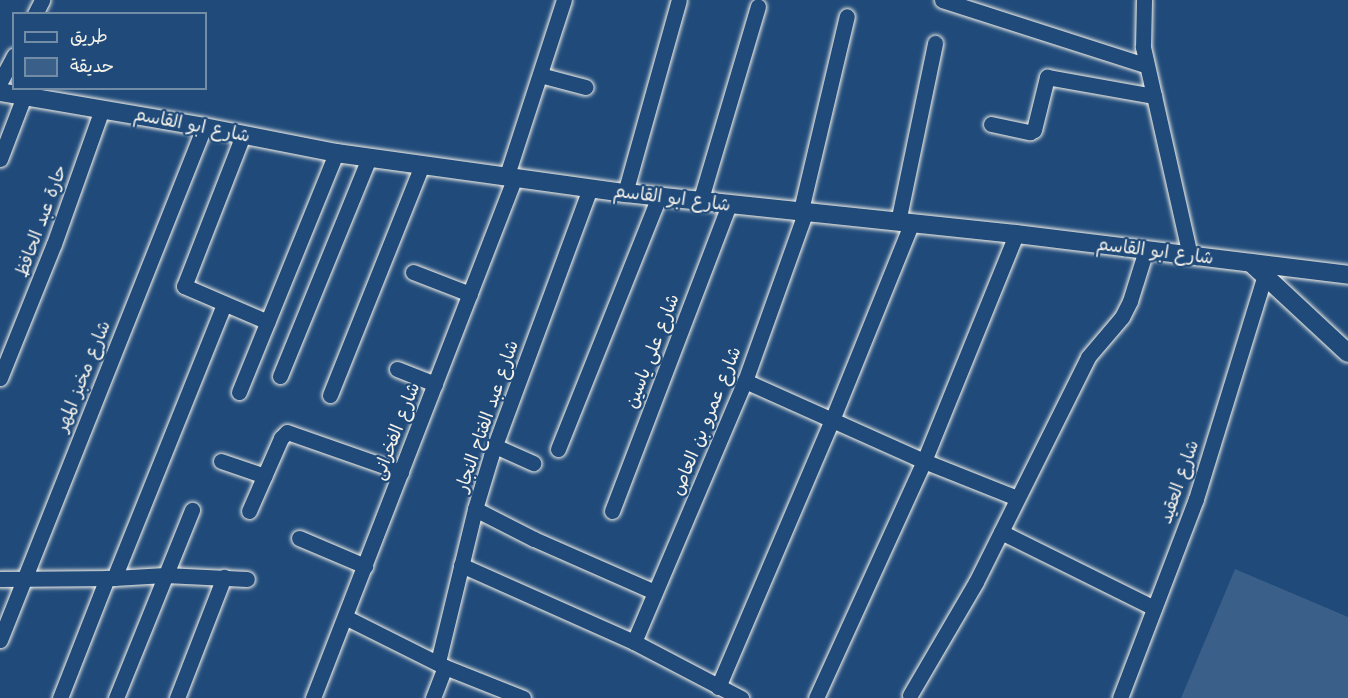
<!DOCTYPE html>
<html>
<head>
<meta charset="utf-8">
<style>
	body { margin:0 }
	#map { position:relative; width:1348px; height:698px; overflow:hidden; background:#1f4a7a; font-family:"Shantell Sans","Playpen Sans Arabic",sans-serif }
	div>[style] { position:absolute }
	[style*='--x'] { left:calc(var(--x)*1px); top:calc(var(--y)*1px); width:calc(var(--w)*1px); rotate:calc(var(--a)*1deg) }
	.green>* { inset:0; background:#3a5f88 }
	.roads { filter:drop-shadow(0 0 2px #f4f1e8) drop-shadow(0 0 2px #f4f1e8) }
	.minor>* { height:15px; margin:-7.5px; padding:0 7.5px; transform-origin:7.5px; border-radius:7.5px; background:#1f4a7a }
	.tertiary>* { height:18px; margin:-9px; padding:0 9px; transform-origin:9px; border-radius:9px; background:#1f4a7a }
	span { translate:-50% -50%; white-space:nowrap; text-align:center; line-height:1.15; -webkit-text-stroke:4.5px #1f4a7a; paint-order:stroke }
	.street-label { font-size:18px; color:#f4f1e8 }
	.legend { position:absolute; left:12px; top:12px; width:195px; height:78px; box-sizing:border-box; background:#1f4a7a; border:2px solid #748da6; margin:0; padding:8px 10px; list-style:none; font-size:18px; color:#f4f1e8 }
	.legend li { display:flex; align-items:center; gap:12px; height:30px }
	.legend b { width:30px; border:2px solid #748da6 }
</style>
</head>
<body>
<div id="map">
	<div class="green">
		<div style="clip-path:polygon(1235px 569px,1348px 617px,1348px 698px,1181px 698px)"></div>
	</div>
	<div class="roads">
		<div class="minor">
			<div style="--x:942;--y:0;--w:215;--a:17.8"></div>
			<div style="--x:1144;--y:0;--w:47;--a:91.2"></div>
			<div style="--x:1143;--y:47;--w:213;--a:77.3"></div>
			<div style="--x:35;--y:14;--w:16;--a:-63"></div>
			<div style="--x:540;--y:75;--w:47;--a:14.9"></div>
			<div style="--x:0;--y:82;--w:30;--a:-62"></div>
			<div style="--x:991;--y:124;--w:40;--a:12"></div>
			<div style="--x:1030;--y:132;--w:4;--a:-27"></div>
			<div style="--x:1034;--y:130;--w:55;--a:-76.2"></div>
			<div style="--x:1047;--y:77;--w:109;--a:10.1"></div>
			<div style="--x:243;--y:135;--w:162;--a:111.3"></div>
			<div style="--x:184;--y:286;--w:91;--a:23.2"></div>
			<div style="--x:0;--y:159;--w:67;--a:-69.1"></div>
			<div style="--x:507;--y:175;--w:184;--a:-72"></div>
			<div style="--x:625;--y:193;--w:200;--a:-74.4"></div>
			<div style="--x:700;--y:202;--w:204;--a:-73.5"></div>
			<div style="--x:801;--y:210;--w:199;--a:-76.7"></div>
			<div style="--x:898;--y:222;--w:183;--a:-78.3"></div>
			<div style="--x:413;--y:272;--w:61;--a:21.1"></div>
			<div style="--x:397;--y:369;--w:41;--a:21.5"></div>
			<div style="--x:280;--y:376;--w:235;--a:-67.8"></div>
			<div style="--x:0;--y:378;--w:144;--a:-68.1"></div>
			<div style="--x:54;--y:244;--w:143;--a:-70.4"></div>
			<div style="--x:745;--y:381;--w:196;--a:24.1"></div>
			<div style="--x:924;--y:461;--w:100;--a:21.7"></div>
			<div style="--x:239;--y:392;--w:258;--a:-67.9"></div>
			<div style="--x:330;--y:395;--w:248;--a:-68.2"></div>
			<div style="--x:495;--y:446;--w:42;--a:24.1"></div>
			<div style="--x:558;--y:449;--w:271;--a:-68.2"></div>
			<div style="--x:221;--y:461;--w:46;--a:18.8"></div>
			<div style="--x:475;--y:509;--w:66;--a:27"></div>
			<div style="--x:534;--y:539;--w:132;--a:23.7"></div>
			<div style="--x:249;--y:511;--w:80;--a:-66.3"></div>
			<div style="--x:281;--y:438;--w:8;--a:-45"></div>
			<div style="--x:287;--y:432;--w:121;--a:19.3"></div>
			<div style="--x:612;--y:511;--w:328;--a:-69.1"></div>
			<div style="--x:1001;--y:532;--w:171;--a:26.4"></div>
			<div style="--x:299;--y:538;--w:72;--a:23"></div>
			<div style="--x:461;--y:565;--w:189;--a:24"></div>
			<div style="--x:634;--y:642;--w:121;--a:27.6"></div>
			<div style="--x:114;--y:578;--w:295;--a:-68.1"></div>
			<div style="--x:0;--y:579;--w:114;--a:-0.5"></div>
			<div style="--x:114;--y:578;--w:51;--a:-3.4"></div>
			<div style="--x:165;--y:575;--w:82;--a:2.8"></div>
			<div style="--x:345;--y:617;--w:112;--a:26.6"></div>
			<div style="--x:445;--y:667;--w:84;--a:21.7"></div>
			<div style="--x:0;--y:640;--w:552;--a:-68.31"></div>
			<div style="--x:634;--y:642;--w:284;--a:-67"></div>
			<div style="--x:745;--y:381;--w:181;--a:-70.3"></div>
			<div style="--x:438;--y:662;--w:157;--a:-76.4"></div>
			<div style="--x:475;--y:509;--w:55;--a:-73.2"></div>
			<div style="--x:491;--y:456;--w:286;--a:-69.7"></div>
			<div style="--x:718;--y:687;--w:290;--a:-66.9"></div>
			<div style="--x:832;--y:420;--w:211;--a:-68"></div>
			<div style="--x:910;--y:695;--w:131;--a:-59.7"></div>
			<div style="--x:976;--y:582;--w:251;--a:-63.5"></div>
			<div style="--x:1088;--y:357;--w:52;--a:-49.6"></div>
			<div style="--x:1122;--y:317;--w:18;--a:-63"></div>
			<div style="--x:1130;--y:301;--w:53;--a:-72.6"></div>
			<div style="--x:60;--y:698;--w:129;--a:-68.6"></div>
			<div style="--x:116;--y:698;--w:203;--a:-68"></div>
			<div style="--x:177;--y:698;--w:130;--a:-68.8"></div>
			<div style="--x:313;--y:698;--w:559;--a:-68.81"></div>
			<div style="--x:433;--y:698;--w:33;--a:-69"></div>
			<div style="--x:816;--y:698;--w:260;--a:-65.5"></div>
			<div style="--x:924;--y:461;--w:245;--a:-67.9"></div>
			<div style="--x:1120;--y:698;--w:213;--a:-69.1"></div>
			<div style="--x:1196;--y:499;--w:234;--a:-72.9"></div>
		</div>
		<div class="tertiary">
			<div style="--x:0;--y:92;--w:207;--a:9.7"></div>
			<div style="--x:204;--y:127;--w:135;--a:11.1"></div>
			<div style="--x:336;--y:153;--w:292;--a:7.9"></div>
			<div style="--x:625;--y:193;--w:393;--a:6"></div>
			<div style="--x:1016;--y:234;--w:335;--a:7"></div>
			<div style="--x:1251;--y:263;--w:132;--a:42.9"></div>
		</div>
	</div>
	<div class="street-label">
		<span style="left:192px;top:125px;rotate:11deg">شارع ابو القاسم</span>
		<span style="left:672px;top:198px;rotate:7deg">شارع ابو القاسم</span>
		<span style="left:41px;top:221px;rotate:-70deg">حارة عبد الحافظ</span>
		<span style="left:1155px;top:251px;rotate:7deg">شارع ابو القاسم</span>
		<span style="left:652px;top:351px;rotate:-69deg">شارع على ياسين</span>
		<span style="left:83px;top:376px;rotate:-68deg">شارع مخبز المهر</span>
		<span style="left:487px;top:416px;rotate:-71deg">شارع عبد الفتاح النجار</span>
		<span style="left:706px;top:421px;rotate:-68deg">شارع عمرو بن العاص</span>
		<span style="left:396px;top:431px;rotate:-69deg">شارع الفخرانى</span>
		<span style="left:1179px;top:482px;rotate:-71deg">شارع العقيد</span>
	</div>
	<ul class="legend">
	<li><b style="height:8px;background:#1f4a7a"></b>طريق</li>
	<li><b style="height:16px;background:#3a5f88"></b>حديقة</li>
	</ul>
</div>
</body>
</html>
